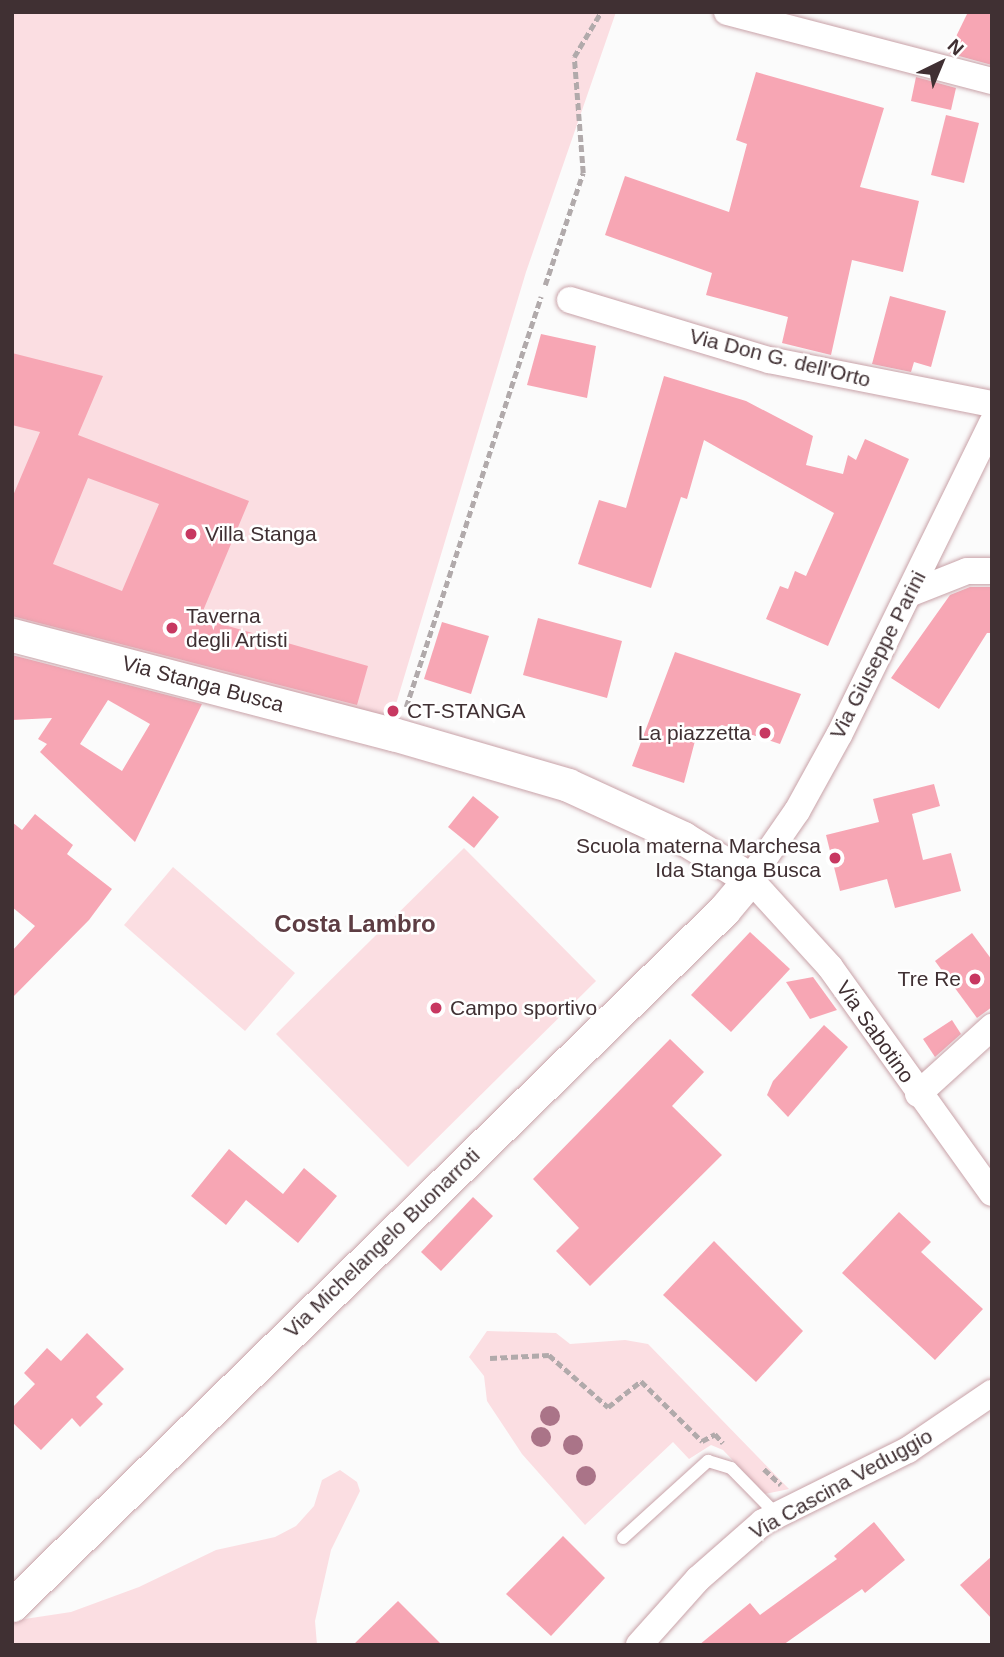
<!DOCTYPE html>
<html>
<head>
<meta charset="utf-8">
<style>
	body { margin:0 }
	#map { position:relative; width:1004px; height:1657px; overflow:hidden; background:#fbfbfb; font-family:Arial,sans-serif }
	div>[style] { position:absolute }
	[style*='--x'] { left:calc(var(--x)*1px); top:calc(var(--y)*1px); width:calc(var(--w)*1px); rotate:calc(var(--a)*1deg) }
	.green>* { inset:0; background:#fbdee2 }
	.building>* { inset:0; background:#f7a6b4 }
	.path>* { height:4.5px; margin-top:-2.25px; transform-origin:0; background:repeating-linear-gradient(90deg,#b1aaab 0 7px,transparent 0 10.5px) }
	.roads { filter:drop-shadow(0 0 2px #c8a2a8) drop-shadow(0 0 2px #c8a2a8) }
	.service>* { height:12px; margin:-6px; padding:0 6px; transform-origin:6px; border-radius:6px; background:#fff }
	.minor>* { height:26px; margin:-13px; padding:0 13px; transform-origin:13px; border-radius:13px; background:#fff }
	.tertiary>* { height:33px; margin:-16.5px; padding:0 16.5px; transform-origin:16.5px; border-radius:16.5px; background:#fff }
	.trees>* { width:20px; height:20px; margin:-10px; border-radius:50%; background:#aa7488 }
	.dots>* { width:19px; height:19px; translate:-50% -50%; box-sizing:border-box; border:4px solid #fff; border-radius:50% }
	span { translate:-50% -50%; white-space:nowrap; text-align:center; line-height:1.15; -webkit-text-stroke:5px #fff; paint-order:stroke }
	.street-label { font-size:21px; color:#403033 }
	.poi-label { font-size:21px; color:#403033 }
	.left { translate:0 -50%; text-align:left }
	.right { translate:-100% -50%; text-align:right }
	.quarter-label { font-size:24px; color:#5d3d43; font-weight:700 }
	.frame { position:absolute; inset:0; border:14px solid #403033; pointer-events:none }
	.north { position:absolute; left:906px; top:28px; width:70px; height:70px; -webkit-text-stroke:5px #fff; paint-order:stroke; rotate:43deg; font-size:19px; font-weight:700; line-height:28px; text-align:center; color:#403033 }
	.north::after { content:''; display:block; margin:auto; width:24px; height:32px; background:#403033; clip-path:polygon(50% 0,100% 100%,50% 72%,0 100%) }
</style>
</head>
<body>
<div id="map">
	<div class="green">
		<div style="clip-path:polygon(12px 12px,616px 12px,526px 272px,390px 724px,12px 626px)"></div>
		<div style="clip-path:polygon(464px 848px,596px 981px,408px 1167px,276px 1034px)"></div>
		<div style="clip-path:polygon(173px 867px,295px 973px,245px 1031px,124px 925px)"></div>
		<div style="clip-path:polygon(487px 1331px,556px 1333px,570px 1344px,625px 1340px,648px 1344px,789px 1489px,765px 1494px,723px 1450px,711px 1445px,689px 1459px,673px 1442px,585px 1525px,522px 1454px,487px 1401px,484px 1376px,469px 1357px)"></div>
		<div style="clip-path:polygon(340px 1470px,357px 1482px,360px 1491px,331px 1550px,315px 1621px,317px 1645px,12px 1645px,12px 1624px,18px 1620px,71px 1612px,139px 1587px,216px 1550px,275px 1537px,296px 1526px,314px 1506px,322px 1480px)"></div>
	</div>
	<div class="building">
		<div style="clip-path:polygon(968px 12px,992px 12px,992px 65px,948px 53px)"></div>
		<div style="clip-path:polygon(756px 72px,884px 108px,860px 187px,919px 201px,903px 272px,852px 260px,831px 355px,782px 343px,788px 317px,706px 295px,712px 273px,605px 235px,625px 176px,729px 212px,747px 144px,736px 140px)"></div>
		<div style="clip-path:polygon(916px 77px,956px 88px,951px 110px,911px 101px)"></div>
		<div style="clip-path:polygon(946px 115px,979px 123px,964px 183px,931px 175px)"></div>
		<div style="clip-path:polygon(890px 296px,946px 311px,931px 367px,914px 362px,911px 372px,872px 364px)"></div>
		<div style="clip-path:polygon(541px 334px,596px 346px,587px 398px,527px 385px)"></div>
		<div style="clip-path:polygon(evenodd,12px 353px,103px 376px,78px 435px,249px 501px,200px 618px,368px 666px,357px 705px,12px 616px,12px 498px,40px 432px,12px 425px,12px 353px,88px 478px,159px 504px,122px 591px,53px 564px,88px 478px)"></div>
		<div style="clip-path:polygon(664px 376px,746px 401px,813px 436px,806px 465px,843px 474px,848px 455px,856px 460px,865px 439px,909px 459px,828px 646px,766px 619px,780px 586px,788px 589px,795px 571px,806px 576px,834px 513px,704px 440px,687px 499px,681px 497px,651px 588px,578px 564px,599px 500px,626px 508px)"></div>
		<div style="clip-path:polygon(970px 587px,992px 587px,992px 633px,987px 633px,939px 709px,891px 678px,950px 595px)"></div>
		<div style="clip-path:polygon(538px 618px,622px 641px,607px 698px,523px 675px)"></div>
		<div style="clip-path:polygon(442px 622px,489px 636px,471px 694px,424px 679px)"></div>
		<div style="clip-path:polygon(675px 652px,801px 694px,780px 744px,722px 725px,696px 737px,684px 783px,632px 766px)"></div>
		<div style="clip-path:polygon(evenodd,12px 655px,202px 704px,135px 842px,40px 752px,47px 744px,38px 739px,52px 718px,12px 720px,12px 655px,108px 700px,150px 724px,122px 771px,80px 744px,108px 700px)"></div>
		<div style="clip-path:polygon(934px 784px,940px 806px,912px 814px,923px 860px,951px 853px,961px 891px,895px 908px,887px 879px,840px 891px,826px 835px,879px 822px,873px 799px)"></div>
		<div style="clip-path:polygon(473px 796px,499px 817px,474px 848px,448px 827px)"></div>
		<div style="clip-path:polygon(35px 814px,73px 845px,67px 854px,112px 889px,89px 920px,12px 998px,12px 951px,35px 926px,12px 907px,12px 822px,22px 830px)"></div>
		<div style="clip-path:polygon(750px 932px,790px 969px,731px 1032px,691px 995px)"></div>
		<div style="clip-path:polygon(972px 933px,992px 960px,992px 1007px,977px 1018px,935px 961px)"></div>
		<div style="clip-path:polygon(813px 977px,837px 1010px,810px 1019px,786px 982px)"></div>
		<div style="clip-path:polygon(952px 1020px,961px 1034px,935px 1057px,923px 1039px)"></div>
		<div style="clip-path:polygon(824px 1025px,848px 1047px,788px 1117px,767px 1095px,773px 1081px)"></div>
		<div style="clip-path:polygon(670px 1039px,704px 1072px,672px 1106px,722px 1155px,590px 1286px,556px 1251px,579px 1228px,533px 1179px)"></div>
		<div style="clip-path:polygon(229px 1149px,283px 1194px,304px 1168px,337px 1196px,298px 1243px,246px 1200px,226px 1225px,191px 1196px)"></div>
		<div style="clip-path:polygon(473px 1197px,493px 1216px,441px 1271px,421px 1252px)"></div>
		<div style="clip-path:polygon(899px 1212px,931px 1242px,921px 1252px,983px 1309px,935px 1360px,842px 1273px)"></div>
		<div style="clip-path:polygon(714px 1241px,803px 1331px,756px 1382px,663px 1295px)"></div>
		<div style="clip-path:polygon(87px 1333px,124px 1369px,96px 1397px,103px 1404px,80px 1427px,72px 1418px,41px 1450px,12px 1422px,12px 1408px,35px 1384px,24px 1373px,47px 1348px,61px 1361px)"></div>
		<div style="clip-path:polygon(874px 1522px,905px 1560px,865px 1593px,862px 1589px,783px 1645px,699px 1645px,750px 1603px,760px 1615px,837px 1559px,834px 1556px)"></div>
		<div style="clip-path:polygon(563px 1536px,605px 1578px,551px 1636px,506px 1594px)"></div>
		<div style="clip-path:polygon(992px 1556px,992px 1619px,960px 1585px)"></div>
		<div style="clip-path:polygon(398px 1601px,442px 1645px,353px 1645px)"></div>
	</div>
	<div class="path">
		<div style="--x:545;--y:285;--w:118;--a:-71.3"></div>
		<div style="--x:583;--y:173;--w:116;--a:-94.4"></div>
		<div style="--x:574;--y:57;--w:52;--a:-59"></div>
		<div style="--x:406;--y:707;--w:432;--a:-71.8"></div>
		<div style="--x:490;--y:1358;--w:59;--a:-2.9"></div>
		<div style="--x:549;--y:1355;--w:79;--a:41.4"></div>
		<div style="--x:608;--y:1407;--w:42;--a:-38.2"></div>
		<div style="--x:641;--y:1381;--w:86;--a:44.5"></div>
		<div style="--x:702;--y:1441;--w:15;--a:-28"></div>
		<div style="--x:715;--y:1434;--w:12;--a:48"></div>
		<div style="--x:764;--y:1469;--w:23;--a:43"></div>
	</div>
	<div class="roads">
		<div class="service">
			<div style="--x:623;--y:1538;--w:115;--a:-42.2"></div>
			<div style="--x:708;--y:1461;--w:24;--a:17"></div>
			<div style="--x:731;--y:1468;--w:66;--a:45.6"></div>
		</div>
		<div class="minor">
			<div style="--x:727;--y:12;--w:274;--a:14.6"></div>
			<div style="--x:570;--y:300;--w:208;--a:16.8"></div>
			<div style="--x:769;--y:360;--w:227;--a:11.2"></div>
			<div style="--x:992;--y:423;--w:347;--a:116.1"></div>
			<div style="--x:839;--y:735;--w:87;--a:118.9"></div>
			<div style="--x:797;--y:811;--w:83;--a:124.7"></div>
			<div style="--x:750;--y:879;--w:119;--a:47.7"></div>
			<div style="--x:830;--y:967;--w:278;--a:54.4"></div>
			<div style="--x:909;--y:594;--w:62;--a:-21.6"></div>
			<div style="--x:967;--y:571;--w:25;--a:0"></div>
			<div style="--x:918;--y:1094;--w:100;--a:-42.2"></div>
			<div style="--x:639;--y:1645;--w:89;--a:-48.2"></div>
			<div style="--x:698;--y:1579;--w:86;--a:-41.2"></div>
			<div style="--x:763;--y:1522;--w:162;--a:-26.4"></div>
			<div style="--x:908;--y:1450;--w:102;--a:-34.2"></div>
		</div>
		<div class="tertiary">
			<div style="--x:12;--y:635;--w:394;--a:14.6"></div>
			<div style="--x:393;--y:734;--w:182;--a:16.2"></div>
			<div style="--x:568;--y:785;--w:127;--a:24.7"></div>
			<div style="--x:683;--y:838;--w:79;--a:31.5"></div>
			<div style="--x:750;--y:879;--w:40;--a:130"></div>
			<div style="--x:724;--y:910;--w:995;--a:135.69"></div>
		</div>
	</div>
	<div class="trees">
		<div style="left:550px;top:1416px"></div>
		<div style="left:541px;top:1437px"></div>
		<div style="left:573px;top:1445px"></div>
		<div style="left:586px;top:1476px"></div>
	</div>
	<div class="dots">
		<div style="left:191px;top:534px;background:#c73861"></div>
		<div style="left:172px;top:628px;background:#c73861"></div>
		<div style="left:393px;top:711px;background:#c73861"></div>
		<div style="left:765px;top:733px;background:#c73861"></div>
		<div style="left:835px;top:858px;background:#c73861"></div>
		<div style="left:975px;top:979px;background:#c73861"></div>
		<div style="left:436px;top:1008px;background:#c73861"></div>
	</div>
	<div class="street-label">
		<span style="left:780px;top:358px;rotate:14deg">Via Don G. dell'Orto</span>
		<span style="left:878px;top:655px;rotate:-63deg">Via Giuseppe Parini</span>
		<span style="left:203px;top:684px;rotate:15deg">Via Stanga Busca</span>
		<span style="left:875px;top:1032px;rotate:55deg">Via Sabotino</span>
		<span style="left:382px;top:1243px;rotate:-44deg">Via Michelangelo Buonarroti</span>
		<span style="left:841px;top:1484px;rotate:-29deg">Via Cascina Veduggio</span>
	</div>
	<div class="poi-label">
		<span class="left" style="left:205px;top:534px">Villa Stanga</span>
		<span class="left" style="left:186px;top:628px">Taverna<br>degli Artisti</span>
		<span class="left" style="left:407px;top:711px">CT-STANGA</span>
		<span class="right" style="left:751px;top:733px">La piazzetta</span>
		<span class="right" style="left:821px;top:858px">Scuola materna Marchesa<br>Ida Stanga Busca</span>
		<span class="right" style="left:961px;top:979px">Tre Re</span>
		<span class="left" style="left:450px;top:1008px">Campo sportivo</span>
	</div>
	<div class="quarter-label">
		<span style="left:355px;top:924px">Costa Lambro</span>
	</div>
	<div class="frame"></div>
	<div class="north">N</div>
</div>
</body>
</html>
